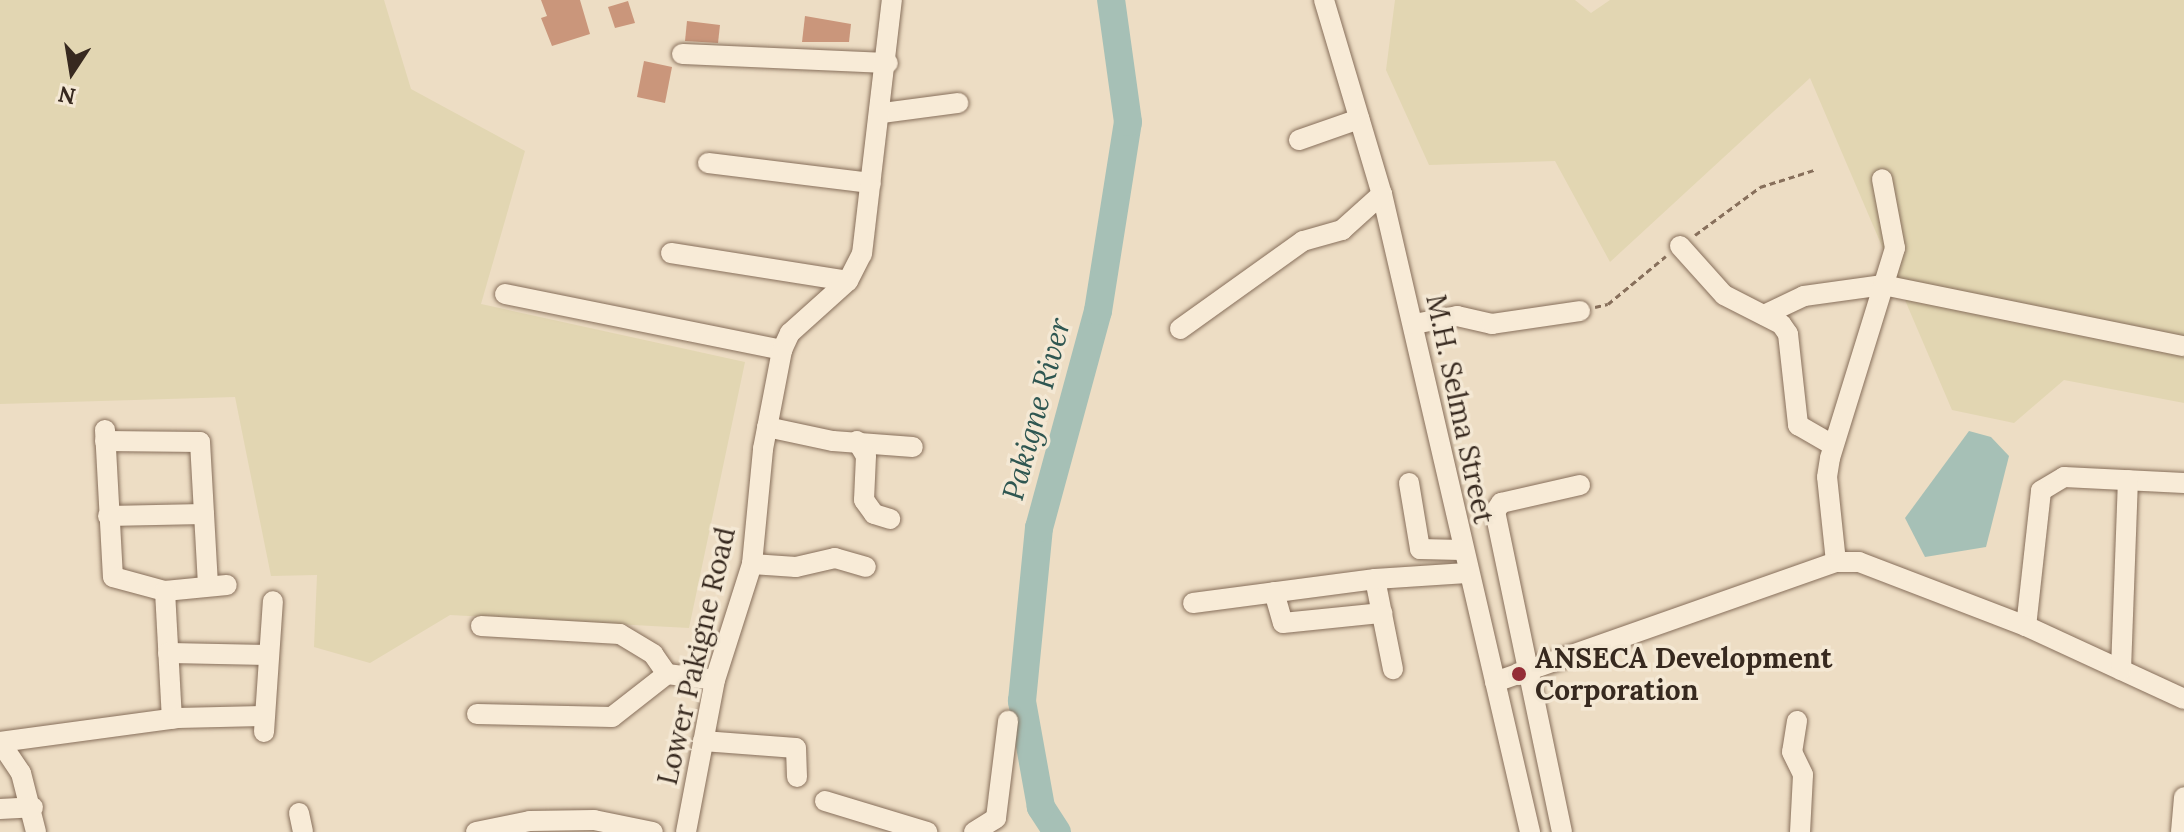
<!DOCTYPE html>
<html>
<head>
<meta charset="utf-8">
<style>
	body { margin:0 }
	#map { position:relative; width:2184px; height:832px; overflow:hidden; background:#edddc4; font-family:Lora,serif }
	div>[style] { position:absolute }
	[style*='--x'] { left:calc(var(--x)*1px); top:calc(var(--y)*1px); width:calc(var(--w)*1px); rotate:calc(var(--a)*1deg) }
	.farmland>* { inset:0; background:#e2d6b2 }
	.water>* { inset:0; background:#a6c0b6 }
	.river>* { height:28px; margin:-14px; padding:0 14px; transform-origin:14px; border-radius:14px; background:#a6c0b6 }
	.building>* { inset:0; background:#ca967b }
	.path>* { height:3px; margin-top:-1.5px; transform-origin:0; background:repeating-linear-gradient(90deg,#876f5b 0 6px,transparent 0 10px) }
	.roads { filter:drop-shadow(0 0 2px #876f5b) drop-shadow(0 0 2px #876f5b) }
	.minor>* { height:20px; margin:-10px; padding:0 10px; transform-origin:10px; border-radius:10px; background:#f8ebd7 }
	.dots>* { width:22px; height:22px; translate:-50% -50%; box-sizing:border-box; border:4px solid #f4e8d4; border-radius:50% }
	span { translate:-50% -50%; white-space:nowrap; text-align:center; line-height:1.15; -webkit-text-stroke:7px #f4e8d4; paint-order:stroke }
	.street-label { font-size:28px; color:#37291f }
	.poi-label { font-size:28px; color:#37291f; font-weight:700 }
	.left { translate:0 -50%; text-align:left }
	.water-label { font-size:30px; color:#2e5651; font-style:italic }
	.north { position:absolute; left:32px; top:32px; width:80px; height:80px; -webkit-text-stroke:6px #f4e8d4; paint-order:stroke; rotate:192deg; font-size:22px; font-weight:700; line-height:32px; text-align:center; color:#37291f }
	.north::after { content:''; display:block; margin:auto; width:28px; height:36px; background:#37291f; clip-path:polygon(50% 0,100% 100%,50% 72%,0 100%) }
</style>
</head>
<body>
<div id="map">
	<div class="farmland">
		<div style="clip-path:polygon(0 0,384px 0,411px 89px,525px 151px,481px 304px,745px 362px,689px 628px,450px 615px,370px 663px,314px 647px,317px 575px,271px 576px,235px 397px,0 404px)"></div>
		<div style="clip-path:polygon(1395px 0,1575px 0,1591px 13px,1610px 0,2184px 0,2184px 403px,2064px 380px,2014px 423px,1952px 410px,1810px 78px,1610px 262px,1555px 161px,1429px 165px,1386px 70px)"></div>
	</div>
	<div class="water">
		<div style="clip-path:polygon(1969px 431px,1991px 437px,2009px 456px,1986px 547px,1925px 557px,1905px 518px)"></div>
	</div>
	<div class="river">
		<div style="--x:1057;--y:832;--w:30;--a:-123"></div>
		<div style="--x:1041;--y:807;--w:108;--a:-100.2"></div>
		<div style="--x:1022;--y:701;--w:174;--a:-84.4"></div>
		<div style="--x:1039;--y:528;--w:225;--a:-74.8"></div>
		<div style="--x:1098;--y:311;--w:191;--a:-81"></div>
		<div style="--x:1128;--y:122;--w:123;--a:-97.9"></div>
	</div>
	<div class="building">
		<div style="clip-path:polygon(541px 0,580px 0,590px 34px,552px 46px,541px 18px,547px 16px)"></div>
		<div style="clip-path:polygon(628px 1px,635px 23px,615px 28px,608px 7px)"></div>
		<div style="clip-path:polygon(805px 16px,851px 24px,849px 42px,802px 42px)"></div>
		<div style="clip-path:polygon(687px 21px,720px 25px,718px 43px,685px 41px)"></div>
		<div style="clip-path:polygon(644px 61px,672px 67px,665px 103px,637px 97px)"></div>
	</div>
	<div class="path">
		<div style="--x:1695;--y:235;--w:81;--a:-36.4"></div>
		<div style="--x:1760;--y:187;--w:57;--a:-17.5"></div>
		<div style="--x:1595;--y:307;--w:13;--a:-13"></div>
		<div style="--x:1608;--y:304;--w:75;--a:-39.6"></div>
	</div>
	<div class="roads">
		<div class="minor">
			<div style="--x:1324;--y:0;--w:202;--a:73.4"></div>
			<div style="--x:1382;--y:194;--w:655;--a:76.94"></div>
			<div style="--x:682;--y:54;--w:206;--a:2.5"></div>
			<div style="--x:882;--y:113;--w:77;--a:-7.5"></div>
			<div style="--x:1299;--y:140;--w:64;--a:-19.3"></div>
			<div style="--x:708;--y:163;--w:164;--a:7"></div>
			<div style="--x:1680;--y:246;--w:66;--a:48.1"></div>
			<div style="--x:1724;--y:295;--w:64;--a:27"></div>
			<div style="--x:1781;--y:324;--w:12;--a:55"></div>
			<div style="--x:1788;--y:334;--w:92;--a:83.7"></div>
			<div style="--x:1798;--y:425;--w:39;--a:30"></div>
			<div style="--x:671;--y:253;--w:179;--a:9"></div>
			<div style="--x:505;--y:294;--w:283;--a:11.4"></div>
			<div style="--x:1764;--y:315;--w:44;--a:-25.4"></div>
			<div style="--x:1804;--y:296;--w:80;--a:-7.9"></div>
			<div style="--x:1883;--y:285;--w:307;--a:11.5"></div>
			<div style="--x:1414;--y:324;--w:44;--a:-10.5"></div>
			<div style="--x:1457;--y:316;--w:36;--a:13"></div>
			<div style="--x:1492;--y:324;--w:89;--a:-8.4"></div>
			<div style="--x:1180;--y:329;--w:151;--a:-35.6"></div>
			<div style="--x:1303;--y:241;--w:41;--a:-15.8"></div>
			<div style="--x:1342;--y:230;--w:54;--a:-42"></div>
			<div style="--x:767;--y:427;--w:67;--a:12"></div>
			<div style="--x:833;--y:441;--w:80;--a:4.3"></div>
			<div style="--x:105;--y:430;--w:147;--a:86.9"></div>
			<div style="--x:113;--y:577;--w:54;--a:15.1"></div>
			<div style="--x:165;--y:591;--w:62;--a:-5.5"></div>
			<div style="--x:105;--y:441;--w:95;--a:0.6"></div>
			<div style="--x:200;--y:442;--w:143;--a:86.8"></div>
			<div style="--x:857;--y:441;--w:17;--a:59"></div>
			<div style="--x:866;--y:456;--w:44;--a:92.6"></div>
			<div style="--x:864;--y:500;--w:17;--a:54"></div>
			<div style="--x:874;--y:514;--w:17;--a:17"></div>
			<div style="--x:1409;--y:483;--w:67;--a:80.5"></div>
			<div style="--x:1420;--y:549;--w:42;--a:1.4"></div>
			<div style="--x:2184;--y:483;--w:120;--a:-177.1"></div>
			<div style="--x:2064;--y:477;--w:27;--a:149"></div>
			<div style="--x:2041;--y:491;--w:136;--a:96.3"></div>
			<div style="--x:2026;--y:626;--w:174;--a:24.8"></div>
			<div style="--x:108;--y:516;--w:96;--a:-1.2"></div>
			<div style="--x:1836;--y:562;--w:85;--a:-96"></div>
			<div style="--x:1827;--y:477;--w:19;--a:-81"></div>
			<div style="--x:1830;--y:458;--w:220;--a:-72.8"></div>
			<div style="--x:1895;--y:248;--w:70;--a:-100.7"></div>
			<div style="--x:752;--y:564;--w:44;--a:3.9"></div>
			<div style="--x:796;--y:567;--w:40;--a:-13"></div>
			<div style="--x:835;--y:558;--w:32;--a:16"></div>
			<div style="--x:1375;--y:579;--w:92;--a:78.7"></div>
			<div style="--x:165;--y:591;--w:128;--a:86.9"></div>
			<div style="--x:1274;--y:592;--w:32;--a:74"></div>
			<div style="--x:1283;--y:623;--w:100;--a:-5.8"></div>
			<div style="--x:1193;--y:603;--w:184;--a:-7.5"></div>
			<div style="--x:1375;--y:579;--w:92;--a:-3.7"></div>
			<div style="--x:481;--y:626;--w:139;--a:3.3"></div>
			<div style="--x:620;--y:634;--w:39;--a:31"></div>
			<div style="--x:653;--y:654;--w:24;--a:55"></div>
			<div style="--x:168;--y:653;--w:101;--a:1.1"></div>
			<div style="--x:2121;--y:670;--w:190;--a:-87.9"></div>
			<div style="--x:1495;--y:682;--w:361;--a:-19.4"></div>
			<div style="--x:1836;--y:562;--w:23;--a:0"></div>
			<div style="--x:1859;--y:562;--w:179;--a:21"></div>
			<div style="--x:477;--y:714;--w:135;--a:1.3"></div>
			<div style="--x:612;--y:717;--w:70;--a:-38"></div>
			<div style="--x:667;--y:674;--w:48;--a:7.1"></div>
			<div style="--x:1797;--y:721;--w:31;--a:99"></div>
			<div style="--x:1792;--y:752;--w:25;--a:64"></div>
			<div style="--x:1803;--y:775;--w:57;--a:93"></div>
			<div style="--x:264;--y:732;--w:131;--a:-86.1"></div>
			<div style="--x:703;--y:741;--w:93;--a:4.3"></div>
			<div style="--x:796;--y:748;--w:29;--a:88"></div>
			<div style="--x:0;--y:742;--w:179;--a:-7.7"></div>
			<div style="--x:177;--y:718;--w:86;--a:-1.3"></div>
			<div style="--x:0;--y:742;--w:37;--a:56"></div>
			<div style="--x:21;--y:773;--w:61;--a:75.7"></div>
			<div style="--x:825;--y:801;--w:107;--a:16.9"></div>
			<div style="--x:0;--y:809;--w:33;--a:-3"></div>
			<div style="--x:299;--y:813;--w:19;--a:78"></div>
			<div style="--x:476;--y:832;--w:55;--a:-11.5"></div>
			<div style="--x:530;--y:821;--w:64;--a:-0.9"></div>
			<div style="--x:594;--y:820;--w:60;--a:11.5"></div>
			<div style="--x:686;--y:832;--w:155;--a:-79.2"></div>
			<div style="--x:715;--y:680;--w:122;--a:-72.3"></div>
			<div style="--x:752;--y:564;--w:116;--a:-84.5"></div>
			<div style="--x:763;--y:449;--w:101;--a:-79.1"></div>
			<div style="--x:782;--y:350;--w:19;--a:-65"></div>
			<div style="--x:790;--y:333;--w:78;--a:-41.9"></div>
			<div style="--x:848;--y:281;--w:30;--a:-63"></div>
			<div style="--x:862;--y:254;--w:256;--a:-83.3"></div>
			<div style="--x:974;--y:832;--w:26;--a:-32"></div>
			<div style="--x:996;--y:818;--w:98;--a:-82.9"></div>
			<div style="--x:1562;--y:832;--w:327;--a:-101.8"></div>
			<div style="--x:1495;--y:512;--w:11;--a:-56"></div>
			<div style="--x:1501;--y:503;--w:81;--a:-12.8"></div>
			<div style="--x:2181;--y:832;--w:35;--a:-85"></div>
		</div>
	</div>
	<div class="dots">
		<div style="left:1519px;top:674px;background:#942d36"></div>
	</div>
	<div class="street-label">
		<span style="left:1460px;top:409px;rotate:78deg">M.H. Selma Street</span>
		<span style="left:696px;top:656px;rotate:-77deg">Lower Pakigne Road</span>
	</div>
	<div class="poi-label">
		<span class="left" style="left:1535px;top:674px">ANSECA Development<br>Corporation</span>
	</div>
	<div class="water-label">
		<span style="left:1036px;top:409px;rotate:-75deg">Pakigne River</span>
	</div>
	<div class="north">N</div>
</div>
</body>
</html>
